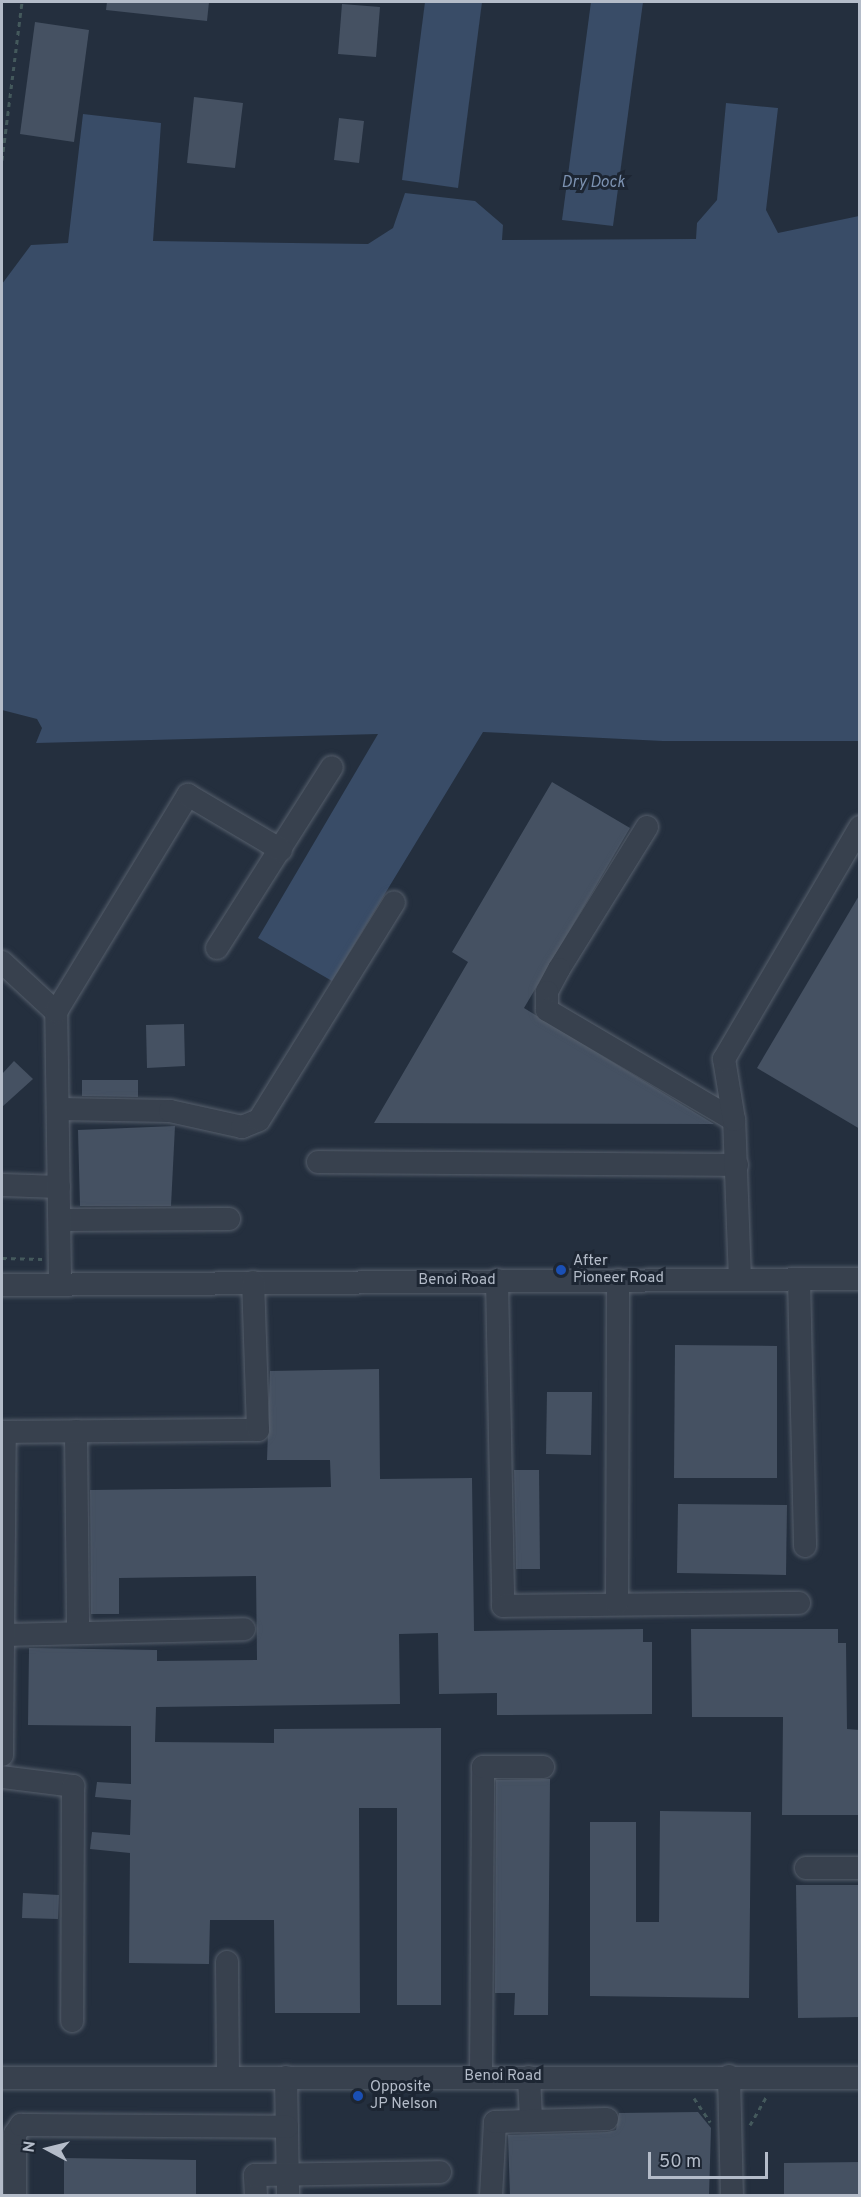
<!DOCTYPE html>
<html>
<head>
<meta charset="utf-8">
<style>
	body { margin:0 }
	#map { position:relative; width:861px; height:2197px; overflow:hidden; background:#242f3e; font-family:Overpass,sans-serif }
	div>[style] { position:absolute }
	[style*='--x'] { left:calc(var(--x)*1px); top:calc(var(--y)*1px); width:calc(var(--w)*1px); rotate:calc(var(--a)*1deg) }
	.water>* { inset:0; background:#394c67 }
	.building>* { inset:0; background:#455162 }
	.path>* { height:3px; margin-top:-1.5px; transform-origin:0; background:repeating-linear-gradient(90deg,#44595c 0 4.5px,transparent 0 9px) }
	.roads { filter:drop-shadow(0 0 2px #565f6c) drop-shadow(0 0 2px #565f6c) }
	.minor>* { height:22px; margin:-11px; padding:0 11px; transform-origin:11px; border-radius:11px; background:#38414e }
	.dots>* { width:16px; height:16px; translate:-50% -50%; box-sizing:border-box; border:3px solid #1d2633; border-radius:50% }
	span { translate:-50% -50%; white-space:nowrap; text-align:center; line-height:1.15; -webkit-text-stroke:6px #1d2633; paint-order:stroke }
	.poi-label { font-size:15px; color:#b4bcc9 }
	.left { translate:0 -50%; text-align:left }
	.street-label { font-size:15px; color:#b4bcc9 }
	.water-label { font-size:16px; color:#7c92b1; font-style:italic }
	.frame { position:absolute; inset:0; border:3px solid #b4bcc9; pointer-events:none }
	.north { position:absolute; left:18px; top:2119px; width:60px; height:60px; -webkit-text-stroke:4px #1d2633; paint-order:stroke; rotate:277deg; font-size:16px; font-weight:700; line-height:24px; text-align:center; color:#b4bcc9 }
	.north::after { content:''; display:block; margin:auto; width:21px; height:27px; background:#b4bcc9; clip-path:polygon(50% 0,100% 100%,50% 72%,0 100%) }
	.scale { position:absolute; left:648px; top:2152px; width:120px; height:27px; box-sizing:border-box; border:3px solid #b4bcc9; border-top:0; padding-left:8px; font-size:18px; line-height:21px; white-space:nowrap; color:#b4bcc9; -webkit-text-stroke:4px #1d2633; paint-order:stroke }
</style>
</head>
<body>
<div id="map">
	<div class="water">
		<div style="clip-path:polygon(425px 2px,482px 2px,458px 188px,402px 180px)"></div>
		<div style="clip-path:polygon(591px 2px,643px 2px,613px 226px,562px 220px)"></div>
		<div style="clip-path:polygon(726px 103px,778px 108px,766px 210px,778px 233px,859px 216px,859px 741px,663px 741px,483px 732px,332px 981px,258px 938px,378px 734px,36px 743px,42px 728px,37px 719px,2px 710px,2px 284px,31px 245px,68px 243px,83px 114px,161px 123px,153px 241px,368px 244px,393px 228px,405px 193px,475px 201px,503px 225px,502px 240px,696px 239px,697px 223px,717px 200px)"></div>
	</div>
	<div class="building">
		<div style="clip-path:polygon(107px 2px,209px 2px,207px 21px,106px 10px)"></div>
		<div style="clip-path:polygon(342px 4px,380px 7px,376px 57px,338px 54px)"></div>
		<div style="clip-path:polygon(35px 22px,89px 30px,74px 142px,20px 134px)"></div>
		<div style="clip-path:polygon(194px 97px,243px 103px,235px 168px,187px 163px)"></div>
		<div style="clip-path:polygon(339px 118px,364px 121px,359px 163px,334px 160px)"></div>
		<div style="clip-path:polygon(552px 782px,630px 828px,524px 1008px,714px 1124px,374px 1123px,468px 962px,452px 952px)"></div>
		<div style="clip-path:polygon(860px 894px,860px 1129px,757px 1068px)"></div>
		<div style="clip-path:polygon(184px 1024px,185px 1066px,147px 1068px,146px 1025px)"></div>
		<div style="clip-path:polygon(14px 1061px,33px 1079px,2px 1107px,2px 1074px)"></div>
		<div style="clip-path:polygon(82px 1080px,138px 1080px,138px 1097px,82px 1096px)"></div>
		<div style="clip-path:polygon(175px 1126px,171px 1206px,80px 1206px,78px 1130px)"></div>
		<div style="clip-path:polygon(675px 1345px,777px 1346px,777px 1478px,674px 1478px)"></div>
		<div style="clip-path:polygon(379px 1369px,380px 1479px,472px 1478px,474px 1631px,643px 1629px,643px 1642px,652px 1642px,652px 1714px,497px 1715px,497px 1693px,439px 1694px,438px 1633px,399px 1634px,400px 1704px,156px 1707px,155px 1742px,274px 1743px,274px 1729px,441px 1728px,441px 2005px,397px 2005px,397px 1808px,359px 1808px,360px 2013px,275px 2013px,274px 1920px,210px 1920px,209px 1964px,129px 1963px,130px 1853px,90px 1849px,92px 1832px,130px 1835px,131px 1800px,95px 1797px,97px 1782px,131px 1784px,131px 1726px,28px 1725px,29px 1648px,157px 1650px,157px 1661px,257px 1660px,256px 1576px,119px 1578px,119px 1614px,91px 1614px,90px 1490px,331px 1487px,330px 1460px,267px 1460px,270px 1371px)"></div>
		<div style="clip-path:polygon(547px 1392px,592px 1392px,591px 1455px,546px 1454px)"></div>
		<div style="clip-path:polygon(514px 1470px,539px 1470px,540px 1569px,516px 1569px)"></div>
		<div style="clip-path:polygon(678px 1504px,787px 1505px,786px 1575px,677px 1573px)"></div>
		<div style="clip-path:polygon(691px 1629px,838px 1629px,838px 1643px,846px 1643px,847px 1729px,860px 1730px,860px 1815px,782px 1815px,783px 1717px,692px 1717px)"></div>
		<div style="clip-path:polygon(550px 1779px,548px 2015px,514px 2015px,515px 1993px,495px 1993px,496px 1780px)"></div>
		<div style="clip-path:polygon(660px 1811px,751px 1812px,749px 1998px,590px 1996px,590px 1822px,636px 1822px,636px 1922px,659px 1922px)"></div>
		<div style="clip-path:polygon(796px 1885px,860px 1885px,860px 2017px,798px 2018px)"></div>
		<div style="clip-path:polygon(23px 1893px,59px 1895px,58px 1919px,22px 1918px)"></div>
		<div style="clip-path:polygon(698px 2112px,711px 2128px,709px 2196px,510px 2196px,508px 2135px,607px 2132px,616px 2130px,619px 2113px)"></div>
		<div style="clip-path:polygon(64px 2158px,196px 2160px,196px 2196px,64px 2196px)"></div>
		<div style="clip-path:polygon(860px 2162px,860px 2196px,784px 2196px,784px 2163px)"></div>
	</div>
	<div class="path">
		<div style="--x:2;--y:160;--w:159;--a:-82.8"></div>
		<div style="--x:2;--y:1258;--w:40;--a:1.4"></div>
		<div style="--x:694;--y:2098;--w:29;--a:56"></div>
		<div style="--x:750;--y:2125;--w:32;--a:-60"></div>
	</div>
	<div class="roads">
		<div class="minor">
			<div style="--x:647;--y:827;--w:167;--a:121.8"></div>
			<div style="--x:559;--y:969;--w:26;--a:118"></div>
			<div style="--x:547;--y:992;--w:18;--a:90"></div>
			<div style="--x:547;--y:1010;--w:217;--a:30.5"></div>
			<div style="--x:217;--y:948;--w:214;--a:-57.6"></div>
			<div style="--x:2;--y:962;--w:74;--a:42.8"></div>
			<div style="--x:59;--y:1109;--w:111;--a:1"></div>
			<div style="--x:170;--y:1111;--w:74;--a:12.5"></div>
			<div style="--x:242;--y:1127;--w:18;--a:-22"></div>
			<div style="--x:259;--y:1120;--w:256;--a:-58.2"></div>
			<div style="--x:318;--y:1162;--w:419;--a:0.4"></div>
			<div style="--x:2;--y:1185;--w:57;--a:2"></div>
			<div style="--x:60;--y:1220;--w:169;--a:-0.3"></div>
			<div style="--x:799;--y:1279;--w:267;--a:88.7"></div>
			<div style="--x:497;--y:1280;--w:326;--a:88.9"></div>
			<div style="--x:503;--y:1606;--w:296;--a:-0.6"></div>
			<div style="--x:740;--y:1280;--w:160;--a:-92.1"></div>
			<div style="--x:734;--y:1120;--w:62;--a:-99.3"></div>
			<div style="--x:724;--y:1059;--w:269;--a:-59.6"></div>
			<div style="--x:60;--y:1282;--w:270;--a:-90.8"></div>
			<div style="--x:56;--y:1012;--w:254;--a:-58.7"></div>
			<div style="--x:188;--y:795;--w:108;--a:30.6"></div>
			<div style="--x:2;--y:1285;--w:858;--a:-0.4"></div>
			<div style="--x:76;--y:1431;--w:202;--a:89.4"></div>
			<div style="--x:617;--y:1604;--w:324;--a:-89.8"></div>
			<div style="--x:5;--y:1635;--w:239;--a:-1.4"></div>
			<div style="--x:2;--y:1755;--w:323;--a:-89.5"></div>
			<div style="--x:5;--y:1432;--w:253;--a:-0.5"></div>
			<div style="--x:258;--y:1430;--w:148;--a:-91.9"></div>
			<div style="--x:2;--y:1777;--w:72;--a:7.2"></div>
			<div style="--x:73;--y:1786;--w:235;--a:90.2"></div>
			<div style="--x:806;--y:1868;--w:54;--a:0"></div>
			<div style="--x:227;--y:1962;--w:115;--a:89.5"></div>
			<div style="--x:729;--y:2076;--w:120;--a:88.6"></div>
			<div style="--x:286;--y:2077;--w:119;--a:89"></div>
			<div style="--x:481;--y:2077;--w:310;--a:-89.6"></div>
			<div style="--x:483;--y:1767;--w:60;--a:0"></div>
			<div style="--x:529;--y:2077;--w:42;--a:87.3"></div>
			<div style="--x:2;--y:2078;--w:858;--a:0"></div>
			<div style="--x:15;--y:2196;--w:62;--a:-90"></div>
			<div style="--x:15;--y:2134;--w:11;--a:-56"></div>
			<div style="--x:21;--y:2125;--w:266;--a:0.4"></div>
			<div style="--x:256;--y:2196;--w:21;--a:-93"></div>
			<div style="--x:255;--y:2175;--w:185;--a:-0.9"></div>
			<div style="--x:491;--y:2196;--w:74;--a:-86.9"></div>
			<div style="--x:495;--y:2122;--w:112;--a:-1.5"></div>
		</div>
	</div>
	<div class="dots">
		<div style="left:561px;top:1270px;background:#1a4fb4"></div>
		<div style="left:358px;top:2096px;background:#1a4fb4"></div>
	</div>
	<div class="poi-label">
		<span class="left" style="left:573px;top:1270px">After<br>Pioneer Road</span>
		<span class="left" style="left:370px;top:2096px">Opposite<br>JP Nelson</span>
	</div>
	<div class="street-label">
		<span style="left:457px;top:1281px">Benoi Road</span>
		<span style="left:503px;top:2077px">Benoi Road</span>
	</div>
	<div class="water-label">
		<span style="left:593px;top:183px">Dry Dock</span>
	</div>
	<div class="frame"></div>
	<div class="north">N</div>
	<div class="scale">50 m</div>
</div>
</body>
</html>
